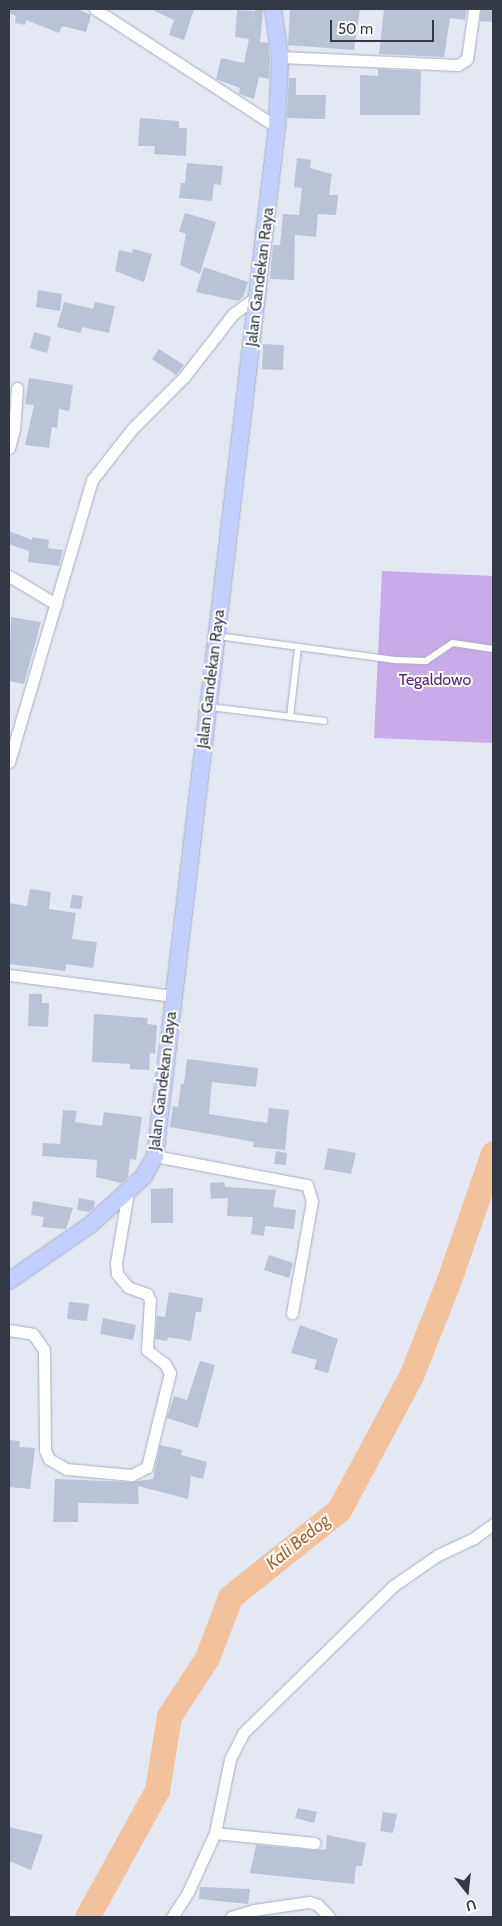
<!DOCTYPE html>
<html>
<head>
<meta charset="utf-8">
<style>
	body { margin:0 }
	#map { position:relative; width:502px; height:1926px; overflow:hidden; background:#e4e8f3; font-family:Cabin,sans-serif }
	div>[style] { position:absolute }
	[style*='--x'] { left:calc(var(--x)*1px); top:calc(var(--y)*1px); width:calc(var(--w)*1px); rotate:calc(var(--a)*1deg) }
	.green>* { inset:0; background:#c8abe9 }
	.river>* { height:25px; margin:-12.5px; padding:0 12.5px; transform-origin:12.5px; border-radius:12.5px; background:#f2c29d }
	.building>* { inset:0; background:#b9c3d5 }
	.roads { filter:drop-shadow(0 0 1px #a6aebe) drop-shadow(0 0 1px #a6aebe) }
	.lane>* { height:5.5px; margin:-2.75px; padding:0 2.75px; transform-origin:2.75px; border-radius:2.75px; background:#fff }
	.street>* { height:11px; margin:-5.5px; padding:0 5.5px; transform-origin:5.5px; border-radius:5.5px; background:#fff }
	.secondary>* { height:16px; margin:-8px; padding:0 8px; transform-origin:8px; border-radius:8px; background:#c2cfff }
	span { translate:-50% -50%; white-space:nowrap; text-align:center; line-height:1.15; -webkit-text-stroke:4px #fff; paint-order:stroke }
	.street-label { font-size:16px; color:#343a45 }
	.park-label { font-size:16px; color:#5b2578 }
	.water-label { font-size:18px; color:#ac6428; font-style:italic }
	.frame { position:absolute; inset:0; border:10px solid #343a45; pointer-events:none }
	.north { position:absolute; left:442px; top:1866px; width:50px; height:50px; -webkit-text-stroke:4px #fff; paint-order:stroke; rotate:164deg; font-size:14px; font-weight:700; line-height:20px; text-align:center; color:#343a45 }
	.north::after { content:''; display:block; margin:auto; width:18px; height:22px; background:#343a45; clip-path:polygon(50% 0,100% 100%,50% 72%,0 100%) }
	.scale { position:absolute; left:330px; top:20px; width:104px; height:22px; box-sizing:border-box; border:2px solid #343a45; border-top:0; padding-left:6px; font-size:15px; line-height:18px; white-space:nowrap; color:#343a45; -webkit-text-stroke:4px #fff; paint-order:stroke }
</style>
</head>
<body>
<div id="map">
	<div class="green">
		<div style="clip-path:polygon(382px 571px,493px 576px,493px 743px,374px 738px)"></div>
	</div>
	<div class="river">
		<div style="--x:87;--y:1917;--w:145;--a:-61.1"></div>
		<div style="--x:157;--y:1790;--w:75;--a:-80.8"></div>
		<div style="--x:169;--y:1716;--w:69;--a:-56.8"></div>
		<div style="--x:207;--y:1658;--w:65;--a:-69.3"></div>
		<div style="--x:230;--y:1597;--w:139;--a:-38.6"></div>
		<div style="--x:339;--y:1510;--w:152;--a:-61.8"></div>
		<div style="--x:411;--y:1376;--w:103;--a:-68.4"></div>
		<div style="--x:449;--y:1280;--w:134;--a:-70.9"></div>
	</div>
	<div class="building">
		<div style="clip-path:polygon(9px 9px,77px 9px,91px 15px,86px 32px,62px 26px,59px 33px,26px 20px,25px 25px,15px 23px,16px 16px,9px 13px)"></div>
		<div style="clip-path:polygon(151px 9px,194px 9px,184px 40px,169px 35px,174px 20px)"></div>
		<div style="clip-path:polygon(255px 9px,263px 10px,260px 42px,268px 43px,270px 58px,269px 79px,259px 77px,254px 99px,239px 94px,240px 88px,216px 79px,221px 58px,244px 63px,249px 39px,235px 37px,237px 10px,254px 11px,253px 19px)"></div>
		<div style="clip-path:polygon(290px 9px,360px 9px,354px 50px,288px 45px)"></div>
		<div style="clip-path:polygon(384px 9px,466px 9px,465px 20px,450px 18px,444px 57px,379px 54px)"></div>
		<div style="clip-path:polygon(481px 9px,493px 9px,493px 22px,480px 21px)"></div>
		<div style="clip-path:polygon(378px 69px,421px 71px,420px 115px,360px 115px,360px 75px,378px 76px)"></div>
		<div style="clip-path:polygon(289px 78px,296px 78px,296px 95px,326px 95px,325px 119px,287px 118px)"></div>
		<div style="clip-path:polygon(140px 118px,179px 121px,179px 128px,187px 128px,186px 156px,154px 154px,155px 146px,138px 146px)"></div>
		<div style="clip-path:polygon(297px 158px,311px 160px,310px 168px,332px 174px,329px 195px,338px 195px,336px 215px,318px 214px,316px 237px,295px 235px,294px 280px,270px 279px,273px 245px,280px 245px,283px 214px,299px 215px,302px 188px,294px 187px)"></div>
		<div style="clip-path:polygon(187px 163px,223px 166px,221px 185px,214px 184px,212px 201px,179px 198px,181px 183px,185px 183px)"></div>
		<div style="clip-path:polygon(185px 213px,216px 222px,200px 274px,180px 265px,186px 234px,179px 231px)"></div>
		<div style="clip-path:polygon(133px 249px,152px 254px,144px 282px,115px 271px,119px 250px,132px 253px)"></div>
		<div style="clip-path:polygon(204px 267px,248px 282px,243px 297px,238px 301px,196px 292px)"></div>
		<div style="clip-path:polygon(38px 290px,62px 294px,60px 311px,36px 307px)"></div>
		<div style="clip-path:polygon(64px 302px,93px 309px,95px 302px,115px 306px,109px 333px,82px 327px,81px 333px,57px 327px)"></div>
		<div style="clip-path:polygon(34px 332px,51px 337px,47px 353px,30px 348px)"></div>
		<div style="clip-path:polygon(263px 344px,284px 345px,283px 370px,262px 369px)"></div>
		<div style="clip-path:polygon(159px 349px,184px 365px,176px 375px,152px 359px)"></div>
		<div style="clip-path:polygon(29px 378px,73px 385px,69px 411px,59px 409px,57px 428px,52px 427px,49px 448px,25px 445px,34px 405px,25px 404px)"></div>
		<div style="clip-path:polygon(9px 531px,32px 540px,32px 537px,49px 540px,48px 548px,63px 550px,59px 566px,28px 562px,29px 551px,9px 544px)"></div>
		<div style="clip-path:polygon(11px 617px,41px 622px,24px 684px,9px 681px)"></div>
		<div style="clip-path:polygon(30px 889px,51px 892px,49px 909px,76px 913px,72px 939px,97px 942px,93px 968px,66px 964px,65px 971px,9px 964px,9px 903px,27px 906px)"></div>
		<div style="clip-path:polygon(72px 895px,83px 896px,81px 909px,70px 908px)"></div>
		<div style="clip-path:polygon(29px 994px,42px 994px,42px 1003px,49px 1003px,48px 1027px,28px 1026px)"></div>
		<div style="clip-path:polygon(94px 1014px,148px 1018px,147px 1024px,157px 1025px,155px 1054px,150px 1053px,149px 1070px,130px 1069px,130px 1064px,92px 1062px)"></div>
		<div style="clip-path:polygon(187px 1059px,258px 1068px,256px 1087px,212px 1082px,209px 1114px,267px 1123px,269px 1108px,289px 1110px,285px 1150px,253px 1147px,254px 1142px,170px 1127px,173px 1106px,178px 1107px,181px 1084px,184px 1084px)"></div>
		<div style="clip-path:polygon(63px 1110px,77px 1111px,75px 1122px,102px 1126px,104px 1112px,142px 1117px,136px 1160px,130px 1159px,128px 1177px,122px 1183px,96px 1177px,97px 1160px,42px 1156px,43px 1143px,60px 1144px)"></div>
		<div style="clip-path:polygon(328px 1148px,356px 1153px,351px 1174px,324px 1169px)"></div>
		<div style="clip-path:polygon(276px 1151px,287px 1153px,286px 1165px,274px 1164px)"></div>
		<div style="clip-path:polygon(224px 1182px,225px 1187px,276px 1190px,273px 1207px,296px 1210px,294px 1229px,265px 1226px,264px 1236px,251px 1234px,253px 1217px,227px 1216px,228px 1198px,211px 1199px,210px 1183px)"></div>
		<div style="clip-path:polygon(173px 1188px,173px 1223px,151px 1223px,151px 1189px)"></div>
		<div style="clip-path:polygon(79px 1198px,95px 1201px,94px 1208px,89px 1212px,77px 1210px)"></div>
		<div style="clip-path:polygon(33px 1201px,73px 1208px,66px 1229px,42px 1227px,44px 1217px,31px 1215px)"></div>
		<div style="clip-path:polygon(269px 1255px,293px 1263px,289px 1278px,264px 1270px)"></div>
		<div style="clip-path:polygon(169px 1292px,203px 1298px,201px 1312px,196px 1312px,191px 1341px,168px 1337px,167px 1341px,155px 1339px,157px 1316px,165px 1317px)"></div>
		<div style="clip-path:polygon(69px 1302px,89px 1304px,87px 1321px,67px 1319px)"></div>
		<div style="clip-path:polygon(103px 1318px,136px 1325px,133px 1340px,100px 1334px)"></div>
		<div style="clip-path:polygon(300px 1325px,338px 1339px,328px 1373px,314px 1369px,317px 1360px,291px 1353px)"></div>
		<div style="clip-path:polygon(200px 1361px,215px 1365px,198px 1428px,167px 1418px,174px 1396px,187px 1400px)"></div>
		<div style="clip-path:polygon(9px 1440px,20px 1441px,19px 1447px,35px 1448px,30px 1489px,9px 1487px)"></div>
		<div style="clip-path:polygon(160px 1445px,182px 1450px,181px 1455px,207px 1462px,203px 1479px,191px 1476px,188px 1499px,138px 1486px,139px 1504px,78px 1503px,78px 1522px,53px 1522px,55px 1479px,131px 1482px,153px 1479px)"></div>
		<div style="clip-path:polygon(298px 1808px,317px 1812px,314px 1823px,295px 1818px)"></div>
		<div style="clip-path:polygon(383px 1812px,397px 1814px,393px 1833px,380px 1831px)"></div>
		<div style="clip-path:polygon(9px 1827px,43px 1835px,31px 1870px,9px 1861px)"></div>
		<div style="clip-path:polygon(327px 1835px,366px 1843px,362px 1866px,356px 1866px,354px 1884px,250px 1873px,256px 1845px,315px 1850px,326px 1849px)"></div>
		<div style="clip-path:polygon(200px 1887px,250px 1889px,248px 1904px,199px 1899px)"></div>
	</div>
	<div class="roads">
		<div class="lane">
			<div style="--x:218;--y:636;--w:180;--a:7.7"></div>
			<div style="--x:396;--y:660;--w:30;--a:2"></div>
			<div style="--x:426;--y:661;--w:32;--a:-34"></div>
			<div style="--x:453;--y:643;--w:40;--a:8.5"></div>
			<div style="--x:210;--y:707;--w:115;--a:7"></div>
			<div style="--x:290;--y:717;--w:69;--a:-83.4"></div>
		</div>
		<div class="street">
			<div style="--x:95;--y:9;--w:217;--a:33"></div>
			<div style="--x:280;--y:57;--w:178;--a:2.6"></div>
			<div style="--x:458;--y:65;--w:11;--a:-34"></div>
			<div style="--x:467;--y:59;--w:50;--a:-82"></div>
			<div style="--x:9;--y:448;--w:20;--a:-75"></div>
			<div style="--x:14;--y:429;--w:41;--a:-85.8"></div>
			<div style="--x:9;--y:576;--w:55;--a:30.8"></div>
			<div style="--x:9;--y:762;--w:294;--a:-73.6"></div>
			<div style="--x:92;--y:480;--w:65;--a:-51.9"></div>
			<div style="--x:132;--y:429;--w:74;--a:-45"></div>
			<div style="--x:184;--y:377;--w:80;--a:-52.1"></div>
			<div style="--x:233;--y:314;--w:31;--a:-36"></div>
			<div style="--x:9;--y:975;--w:166;--a:7.3"></div>
			<div style="--x:155;--y:1156;--w:155;--a:10.8"></div>
			<div style="--x:307;--y:1185;--w:17;--a:73"></div>
			<div style="--x:312;--y:1201;--w:114;--a:100.1"></div>
			<div style="--x:9;--y:1330;--w:24;--a:9"></div>
			<div style="--x:33;--y:1334;--w:19;--a:55"></div>
			<div style="--x:44;--y:1350;--w:100;--a:89.4"></div>
			<div style="--x:45;--y:1450;--w:10;--a:66"></div>
			<div style="--x:49;--y:1459;--w:20;--a:30"></div>
			<div style="--x:66;--y:1469;--w:66;--a:5.2"></div>
			<div style="--x:132;--y:1475;--w:17;--a:-28"></div>
			<div style="--x:147;--y:1467;--w:97;--a:-76.3"></div>
			<div style="--x:170;--y:1373;--w:10;--a:-119"></div>
			<div style="--x:165;--y:1364;--w:23;--a:-142"></div>
			<div style="--x:147;--y:1350;--w:50;--a:-86.6"></div>
			<div style="--x:150;--y:1300;--w:7;--a:-117"></div>
			<div style="--x:147;--y:1294;--w:20;--a:-160"></div>
			<div style="--x:128;--y:1287;--w:17;--a:-130"></div>
			<div style="--x:117;--y:1274;--w:11;--a:-95"></div>
			<div style="--x:116;--y:1263;--w:72;--a:-80.4"></div>
			<div style="--x:215;--y:1833;--w:100;--a:5.7"></div>
			<div style="--x:172;--y:1917;--w:30;--a:-57"></div>
			<div style="--x:188;--y:1892;--w:65;--a:-65.4"></div>
			<div style="--x:215;--y:1833;--w:76;--a:-78.5"></div>
			<div style="--x:230;--y:1759;--w:29;--a:-63"></div>
			<div style="--x:243;--y:1733;--w:210;--a:-44.4"></div>
			<div style="--x:393;--y:1586;--w:55;--a:-34.6"></div>
			<div style="--x:438;--y:1555;--w:40;--a:-25"></div>
			<div style="--x:474;--y:1538;--w:24;--a:-36"></div>
			<div style="--x:231;--y:1917;--w:24;--a:-17"></div>
			<div style="--x:254;--y:1910;--w:56;--a:-8.3"></div>
			<div style="--x:309;--y:1902;--w:9;--a:18"></div>
			<div style="--x:318;--y:1905;--w:16;--a:47"></div>
		</div>
		<div class="secondary">
			<div style="--x:9;--y:1281;--w:98;--a:-34.7"></div>
			<div style="--x:90;--y:1225;--w:73;--a:-42.2"></div>
			<div style="--x:144;--y:1176;--w:23;--a:-61"></div>
			<div style="--x:155;--y:1156;--w:1036;--a:-83.24"></div>
			<div style="--x:277;--y:127;--w:70;--a:-87.5"></div>
			<div style="--x:280;--y:57;--w:49;--a:-98.3"></div>
		</div>
	</div>
	<div class="street-label">
		<span style="left:260px;top:277px;rotate:-83deg">Jalan Gandekan Raya</span>
		<span style="left:211px;top:679px;rotate:-83deg">Jalan Gandekan Raya</span>
		<span style="left:163px;top:1081px;rotate:-83deg">Jalan Gandekan Raya</span>
	</div>
	<div class="park-label">
		<span style="left:435px;top:680px">Tegaldowo</span>
	</div>
	<div class="water-label">
		<span style="left:298px;top:1542px;rotate:-39deg">Kali Bedog</span>
	</div>
	<div class="frame"></div>
	<div class="north">U</div>
	<div class="scale">50 m</div>
</div>
</body>
</html>
